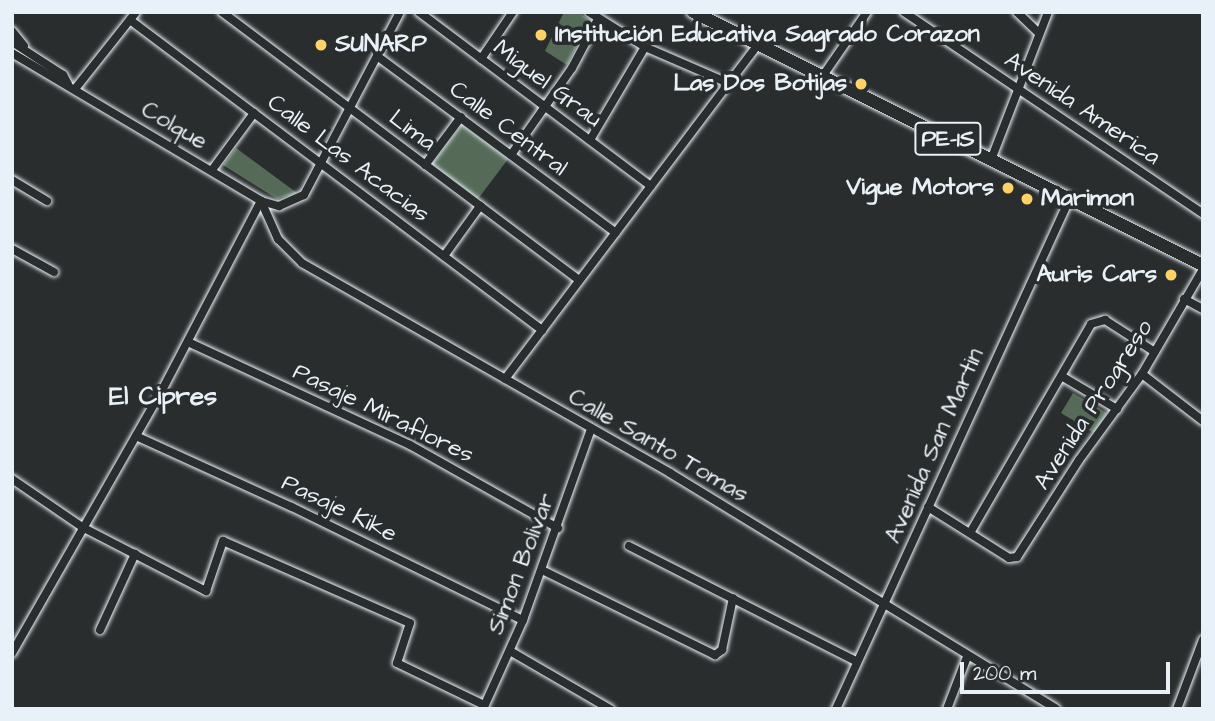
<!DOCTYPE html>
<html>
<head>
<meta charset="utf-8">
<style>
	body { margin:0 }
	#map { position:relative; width:1215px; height:721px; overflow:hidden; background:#2a2d2e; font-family:"Architects Daughter",sans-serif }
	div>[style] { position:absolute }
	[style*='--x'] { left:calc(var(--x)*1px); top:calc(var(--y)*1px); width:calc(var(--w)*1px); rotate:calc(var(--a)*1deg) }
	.green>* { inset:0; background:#556b57 }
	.roads { filter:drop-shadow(0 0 2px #e8f1f8) drop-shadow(0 0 2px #e8f1f8) }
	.minor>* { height:8px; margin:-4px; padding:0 4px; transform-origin:4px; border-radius:4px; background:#2a2d2e }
	.highway>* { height:12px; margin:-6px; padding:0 6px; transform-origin:6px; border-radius:6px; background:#2a2d2e }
	.dots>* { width:19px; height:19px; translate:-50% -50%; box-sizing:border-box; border:4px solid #2a2d2e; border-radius:50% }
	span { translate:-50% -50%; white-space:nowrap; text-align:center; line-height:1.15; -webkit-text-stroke:7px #2a2d2e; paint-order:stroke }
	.shield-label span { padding:2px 5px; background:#2a2d2e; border:2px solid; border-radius:5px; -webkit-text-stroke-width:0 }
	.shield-label { font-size:23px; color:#e8f1f8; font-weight:700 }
	.poi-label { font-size:24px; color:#e8f1f8; font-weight:700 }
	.left { translate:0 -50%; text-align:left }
	.right { translate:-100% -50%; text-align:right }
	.street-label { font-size:24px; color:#e8f1f8 }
	.neighbourhood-label { font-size:26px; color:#e8f1f8; font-weight:700 }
	.frame { position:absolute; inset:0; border:14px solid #e8f1f8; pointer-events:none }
	.scale { position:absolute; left:960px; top:662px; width:210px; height:32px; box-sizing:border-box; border:4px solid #e8f1f8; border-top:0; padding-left:9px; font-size:21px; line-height:24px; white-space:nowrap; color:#e8f1f8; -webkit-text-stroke:5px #2a2d2e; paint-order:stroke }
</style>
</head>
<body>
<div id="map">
	<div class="green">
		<div style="clip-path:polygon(564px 12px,578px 12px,590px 20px,567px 65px,545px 51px)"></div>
		<div style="clip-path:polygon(462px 125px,508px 159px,478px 199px,432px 164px)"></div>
		<div style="clip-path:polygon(236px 148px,297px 193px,277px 199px,223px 165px)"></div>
		<div style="clip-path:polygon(1073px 393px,1107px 413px,1094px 433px,1061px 413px)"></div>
	</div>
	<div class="roads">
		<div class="minor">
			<div style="--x:222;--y:12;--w:446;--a:36.9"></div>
			<div style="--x:419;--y:12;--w:290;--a:36.9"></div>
			<div style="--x:589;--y:12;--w:66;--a:32"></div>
			<div style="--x:645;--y:47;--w:90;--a:23.4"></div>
			<div style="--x:904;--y:12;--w:361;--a:34"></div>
			<div style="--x:1017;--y:12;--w:30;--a:44"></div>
			<div style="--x:130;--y:20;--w:516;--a:36.96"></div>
			<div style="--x:12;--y:31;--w:19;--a:51"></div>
			<div style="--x:12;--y:42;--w:61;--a:32.9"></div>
			<div style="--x:63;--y:75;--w:10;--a:61"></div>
			<div style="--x:12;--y:53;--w:290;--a:30.7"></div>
			<div style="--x:261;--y:201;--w:19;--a:16"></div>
			<div style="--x:279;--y:206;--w:27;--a:-24"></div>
			<div style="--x:304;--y:195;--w:207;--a:-62.3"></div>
			<div style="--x:377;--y:56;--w:297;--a:36.5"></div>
			<div style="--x:481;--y:59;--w:57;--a:-55.8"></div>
			<div style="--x:822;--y:77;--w:79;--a:-55.3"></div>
			<div style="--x:75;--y:89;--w:98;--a:-51.6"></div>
			<div style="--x:590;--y:140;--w:108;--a:-59.4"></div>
			<div style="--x:511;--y:155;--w:106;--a:-55"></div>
			<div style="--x:572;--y:68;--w:55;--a:-62"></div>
			<div style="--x:991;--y:160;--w:159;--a:-68.9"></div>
			<div style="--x:425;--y:165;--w:60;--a:-53.1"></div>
			<div style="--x:212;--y:170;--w:71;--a:-53.6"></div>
			<div style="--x:12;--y:180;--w:41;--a:31"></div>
			<div style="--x:261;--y:201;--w:42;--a:65.9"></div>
			<div style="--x:278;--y:239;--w:34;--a:45"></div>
			<div style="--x:302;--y:263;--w:424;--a:29.7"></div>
			<div style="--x:670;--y:473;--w:452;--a:31.4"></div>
			<div style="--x:12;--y:249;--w:48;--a:28.7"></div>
			<div style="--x:444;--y:256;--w:62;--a:-54.2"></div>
			<div style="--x:1184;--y:299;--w:21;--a:28"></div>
			<div style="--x:188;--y:342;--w:245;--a:24.9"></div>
			<div style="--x:410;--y:445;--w:170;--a:29.3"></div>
			<div style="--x:1142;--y:374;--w:77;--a:37.6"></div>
			<div style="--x:1063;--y:377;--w:63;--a:30.7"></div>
			<div style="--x:505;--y:379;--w:418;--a:-52.9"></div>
			<div style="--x:136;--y:436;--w:171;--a:24.5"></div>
			<div style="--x:292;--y:507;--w:257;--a:26.1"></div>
			<div style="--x:12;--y:479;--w:85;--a:34.4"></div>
			<div style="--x:82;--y:527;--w:140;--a:27.3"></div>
			<div style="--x:206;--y:591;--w:53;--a:-71.2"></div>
			<div style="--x:223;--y:541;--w:204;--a:23.7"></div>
			<div style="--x:410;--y:623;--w:42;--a:108"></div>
			<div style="--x:397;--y:663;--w:97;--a:25.8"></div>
			<div style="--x:928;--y:507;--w:96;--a:32.2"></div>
			<div style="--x:1009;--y:558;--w:8;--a:-7"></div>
			<div style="--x:1017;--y:557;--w:115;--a:-57.4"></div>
			<div style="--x:1079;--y:460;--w:107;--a:-53.8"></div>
			<div style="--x:1142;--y:374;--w:121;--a:-59.8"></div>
			<div style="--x:970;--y:533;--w:241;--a:-59.9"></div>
			<div style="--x:1091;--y:324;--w:15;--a:-16"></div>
			<div style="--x:1105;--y:320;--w:59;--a:32.6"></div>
			<div style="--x:629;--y:546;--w:254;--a:26.9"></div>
			<div style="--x:542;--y:570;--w:193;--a:26.2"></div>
			<div style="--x:715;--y:655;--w:9;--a:-36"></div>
			<div style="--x:722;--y:650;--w:53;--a:-78.1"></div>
			<div style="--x:100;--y:630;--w:84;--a:-65.3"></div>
			<div style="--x:510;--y:651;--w:116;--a:30.1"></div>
			<div style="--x:12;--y:653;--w:298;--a:-60.3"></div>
			<div style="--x:160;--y:394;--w:218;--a:-62.4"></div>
			<div style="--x:483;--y:709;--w:98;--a:-65.8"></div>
			<div style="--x:523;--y:620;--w:203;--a:-70.4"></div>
			<div style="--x:836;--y:709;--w:560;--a:-65.4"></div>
			<div style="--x:947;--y:709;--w:56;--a:-69"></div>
			<div style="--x:1177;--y:709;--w:74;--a:-69.4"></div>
		</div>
		<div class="highway">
			<div style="--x:693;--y:12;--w:569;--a:26.39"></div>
		</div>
	</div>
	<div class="dots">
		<div style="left:541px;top:35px;background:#ffd166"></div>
		<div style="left:321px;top:45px;background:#ffd166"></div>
		<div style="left:861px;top:84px;background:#ffd166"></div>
		<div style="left:1008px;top:188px;background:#ffd166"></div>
		<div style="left:1027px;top:199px;background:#ffd166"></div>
		<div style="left:1171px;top:275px;background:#ffd166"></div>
	</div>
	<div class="shield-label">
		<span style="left:948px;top:139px">PE-1S</span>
	</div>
	<div class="poi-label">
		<span class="left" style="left:555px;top:35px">Institución Educativa Sagrado Corazon</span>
		<span class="left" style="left:335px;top:45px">SUNARP</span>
		<span class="right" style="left:847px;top:84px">Las Dos Botijas</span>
		<span class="right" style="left:994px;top:188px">Vigue Motors</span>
		<span class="left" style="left:1041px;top:199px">Marimon</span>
		<span class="right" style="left:1157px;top:275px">Auris Cars</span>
	</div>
	<div class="street-label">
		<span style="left:547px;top:84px;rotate:37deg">Miguel Grau</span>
		<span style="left:1082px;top:109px;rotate:34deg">Avenida America</span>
		<span style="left:174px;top:126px;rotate:30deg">Colque</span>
		<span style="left:508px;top:129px;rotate:37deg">Calle Central</span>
		<span style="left:412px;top:131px;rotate:37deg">Lima</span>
		<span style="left:348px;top:159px;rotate:37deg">Calle Las Acacias</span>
		<span style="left:1094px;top:405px;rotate:-57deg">Avenida Progreso</span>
		<span style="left:383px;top:414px;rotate:26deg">Pasaje Miraflores</span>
		<span style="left:658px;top:446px;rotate:30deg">Calle Santo Tomas</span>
		<span style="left:935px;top:446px;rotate:-66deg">Avenida San Martin</span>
		<span style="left:339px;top:509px;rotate:26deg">Pasaje Kike</span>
		<span style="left:522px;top:564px;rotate:-69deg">Simon Bolivar</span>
	</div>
	<div class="neighbourhood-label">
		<span style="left:163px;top:397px">El Cipres</span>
	</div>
	<div class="frame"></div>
	<div class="scale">200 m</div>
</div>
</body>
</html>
